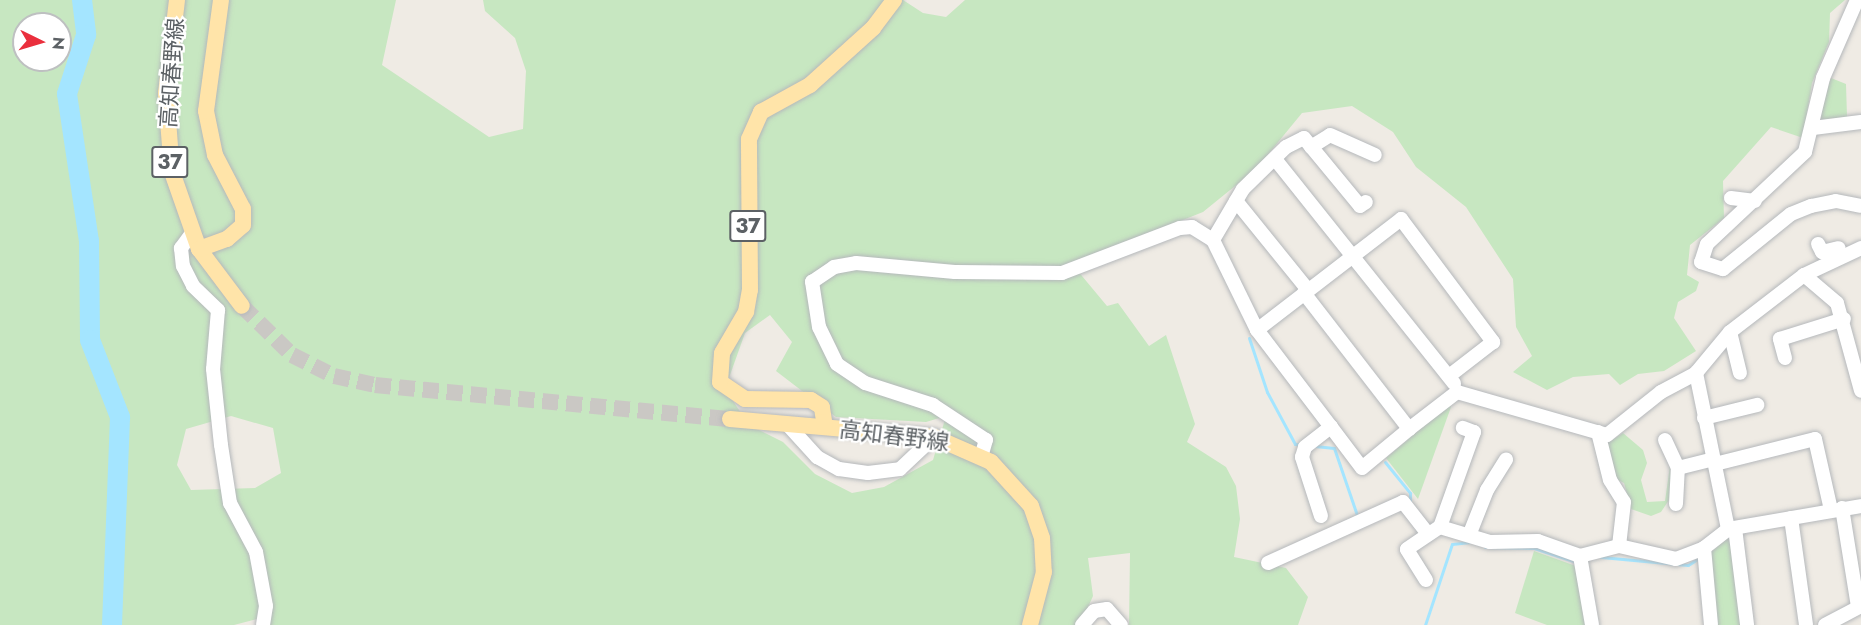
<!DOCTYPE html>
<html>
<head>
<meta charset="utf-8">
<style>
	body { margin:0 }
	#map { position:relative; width:1861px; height:625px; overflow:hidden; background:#efebe4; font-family:Jost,"Noto Sans JP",sans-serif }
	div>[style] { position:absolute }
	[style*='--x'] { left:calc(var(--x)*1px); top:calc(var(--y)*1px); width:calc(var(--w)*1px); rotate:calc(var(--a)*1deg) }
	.green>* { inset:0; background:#c7e7c1 }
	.stream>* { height:3px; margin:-1.5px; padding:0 1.5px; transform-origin:1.5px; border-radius:1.5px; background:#a4e5ff }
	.river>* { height:20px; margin:-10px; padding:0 10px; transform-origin:10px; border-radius:10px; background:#a4e5ff }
	.major-tunnel>* { height:16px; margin-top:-8px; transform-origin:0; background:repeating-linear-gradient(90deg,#cac8c4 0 16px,transparent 0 24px) }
	.roads { filter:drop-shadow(0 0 2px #b5b8bb) drop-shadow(0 0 2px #b5b8bb) }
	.minor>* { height:14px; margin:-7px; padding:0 7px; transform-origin:7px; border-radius:7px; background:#fff }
	.major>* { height:16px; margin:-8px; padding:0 8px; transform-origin:8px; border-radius:8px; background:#ffe4a9 }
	span { translate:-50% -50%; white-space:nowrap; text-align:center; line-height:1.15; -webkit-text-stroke:4.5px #fff; paint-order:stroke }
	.shield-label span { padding:2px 4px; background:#fff; border:2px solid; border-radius:4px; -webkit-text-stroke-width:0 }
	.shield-label { font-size:21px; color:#5c6165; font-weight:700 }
	.street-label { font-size:22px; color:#5c6165 }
	.north { position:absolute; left:12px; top:12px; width:60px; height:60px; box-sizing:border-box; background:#fff; border:2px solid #bec0c1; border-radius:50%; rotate:95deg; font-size:16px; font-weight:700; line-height:24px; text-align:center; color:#5c6165 }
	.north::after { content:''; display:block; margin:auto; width:21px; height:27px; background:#ea2f3d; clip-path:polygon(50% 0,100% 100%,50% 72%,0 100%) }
</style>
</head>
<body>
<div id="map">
	<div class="green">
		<div style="clip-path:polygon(evenodd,0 0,396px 0,382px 65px,489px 137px,523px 129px,526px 71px,515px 38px,485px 11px,483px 0,903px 0,923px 13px,946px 17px,965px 0,1845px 0,1830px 13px,1829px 42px,1812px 83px,1803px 138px,1771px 127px,1723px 181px,1724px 218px,1690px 245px,1687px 275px,1699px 282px,1696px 291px,1678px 302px,1674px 318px,1696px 351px,1664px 371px,1638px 374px,1620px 385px,1609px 374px,1573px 377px,1547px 390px,1513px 372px,1532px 356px,1516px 327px,1513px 279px,1466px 207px,1416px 167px,1393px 132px,1352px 106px,1302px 113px,1256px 169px,1203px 212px,1072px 264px,1107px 306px,1118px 303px,1149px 346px,1166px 335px,1195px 424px,1187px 442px,1226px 467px,1236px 486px,1240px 519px,1234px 557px,1286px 568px,1308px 597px,1298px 625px,1129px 625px,1130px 553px,1088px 558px,1093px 596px,1080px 625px,266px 625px,269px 616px,234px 625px,0 625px,0 0,24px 24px,60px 24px,60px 60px,24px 60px,24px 24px,0 0,770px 315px,792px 342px,776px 371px,836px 417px,926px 422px,946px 416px,933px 460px,884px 487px,852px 493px,815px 474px,783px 442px,749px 425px,725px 389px,745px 333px,770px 315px,0 0,231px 416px,273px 428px,281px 473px,255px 488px,191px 490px,177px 465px,186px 429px,231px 416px)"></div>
		<div style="clip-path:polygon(1831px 78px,1846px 84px,1847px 117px,1827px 123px,1821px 120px,1822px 105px)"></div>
		<div style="clip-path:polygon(1449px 405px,1451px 407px,1418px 499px,1386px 458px)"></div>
		<div style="clip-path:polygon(1623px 433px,1643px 450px,1647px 463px,1641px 480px,1647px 502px,1665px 501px,1670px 466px,1673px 494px,1661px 512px,1651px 516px,1631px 509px,1624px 483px,1614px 478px,1603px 446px)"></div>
		<div style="clip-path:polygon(1731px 535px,1742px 625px,1715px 625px,1708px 555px)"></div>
		<div style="clip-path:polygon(1534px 551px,1576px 566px,1588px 625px,1547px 625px,1515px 613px)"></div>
	</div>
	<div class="stream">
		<div style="--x:1249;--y:338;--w:57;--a:71.6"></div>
		<div style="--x:1267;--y:392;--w:59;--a:61.7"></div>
		<div style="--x:1295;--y:444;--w:8;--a:7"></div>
		<div style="--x:1315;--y:446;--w:19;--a:6"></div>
		<div style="--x:1334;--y:448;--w:74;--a:71.1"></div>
		<div style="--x:1385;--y:462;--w:40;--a:51"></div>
		<div style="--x:1410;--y:493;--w:9;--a:90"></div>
		<div style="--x:1485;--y:547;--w:49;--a:1.2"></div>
		<div style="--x:1534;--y:548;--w:44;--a:18.4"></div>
		<div style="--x:1601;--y:557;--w:87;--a:5.3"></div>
		<div style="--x:1688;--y:565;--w:15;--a:-32"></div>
		<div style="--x:1425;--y:625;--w:85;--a:-71.6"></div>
		<div style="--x:1452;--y:544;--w:18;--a:-6"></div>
	</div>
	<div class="river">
		<div style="--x:82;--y:0;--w:35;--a:83"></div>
		<div style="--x:86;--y:35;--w:62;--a:107.9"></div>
		<div style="--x:67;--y:94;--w:149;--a:81.5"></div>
		<div style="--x:89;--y:241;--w:99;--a:89.4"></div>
		<div style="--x:90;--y:340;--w:83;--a:68.7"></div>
		<div style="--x:120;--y:417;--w:208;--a:92.2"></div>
	</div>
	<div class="major-tunnel">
		<div style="--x:242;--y:306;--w:70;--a:44.4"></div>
		<div style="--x:292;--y:355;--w:47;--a:26.6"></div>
		<div style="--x:334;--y:376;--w:42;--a:12.4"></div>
		<div style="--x:375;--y:385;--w:357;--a:5.5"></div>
	</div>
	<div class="roads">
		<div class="minor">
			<div style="--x:1857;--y:0;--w:85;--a:113.6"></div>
			<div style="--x:1823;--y:78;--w:76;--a:103.7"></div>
			<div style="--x:1805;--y:152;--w:134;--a:136.8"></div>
			<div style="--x:1707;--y:244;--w:19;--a:108"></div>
			<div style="--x:1701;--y:262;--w:23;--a:18"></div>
			<div style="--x:1723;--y:269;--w:87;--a:-39"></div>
			<div style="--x:1791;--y:214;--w:22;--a:-22"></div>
			<div style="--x:1811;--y:206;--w:25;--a:-11"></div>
			<div style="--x:1836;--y:201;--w:25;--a:11"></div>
			<div style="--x:1813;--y:128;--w:48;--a:-7.1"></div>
			<div style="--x:1311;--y:147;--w:22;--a:-32"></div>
			<div style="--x:1330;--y:135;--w:49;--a:24"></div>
			<div style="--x:1275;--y:159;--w:287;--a:51.4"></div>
			<div style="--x:1731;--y:198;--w:24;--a:7"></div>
			<div style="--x:1236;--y:201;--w:114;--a:51"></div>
			<div style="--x:192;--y:233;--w:19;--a:126"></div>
			<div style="--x:181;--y:248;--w:18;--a:84"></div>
			<div style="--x:183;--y:266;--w:22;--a:63"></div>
			<div style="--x:193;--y:286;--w:35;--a:44"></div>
			<div style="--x:218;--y:310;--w:59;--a:94.8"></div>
			<div style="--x:213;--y:369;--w:76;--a:84"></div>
			<div style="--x:221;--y:445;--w:59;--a:81.2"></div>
			<div style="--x:230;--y:503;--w:55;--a:62"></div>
			<div style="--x:256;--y:552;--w:55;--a:79.5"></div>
			<div style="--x:266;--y:606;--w:19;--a:99"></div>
			<div style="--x:1818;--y:244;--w:9;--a:63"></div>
			<div style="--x:1822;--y:252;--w:17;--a:-13"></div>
			<div style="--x:1804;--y:275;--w:43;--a:40.3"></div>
			<div style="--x:1837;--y:303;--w:91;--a:74.7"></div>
			<div style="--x:1304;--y:293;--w:172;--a:52.3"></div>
			<div style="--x:1409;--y:429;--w:61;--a:-37.6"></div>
			<div style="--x:1257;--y:330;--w:100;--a:-116.1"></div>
			<div style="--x:1213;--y:240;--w:59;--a:-59.5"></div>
			<div style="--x:1243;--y:189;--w:60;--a:-44.3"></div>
			<div style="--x:1286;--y:147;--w:20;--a:-27"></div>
			<div style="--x:1304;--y:138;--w:88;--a:50.5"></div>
			<div style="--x:1360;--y:206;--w:7;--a:-34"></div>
			<div style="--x:1730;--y:332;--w:42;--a:76.3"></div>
			<div style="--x:1785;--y:358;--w:20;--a:-105"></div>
			<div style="--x:1780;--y:339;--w:67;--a:-17.4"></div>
			<div style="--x:1696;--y:373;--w:159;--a:78.4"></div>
			<div style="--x:1728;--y:529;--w:135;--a:-9.8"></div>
			<div style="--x:1457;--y:392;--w:156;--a:16"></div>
			<div style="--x:1607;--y:435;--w:69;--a:-38.5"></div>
			<div style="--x:1661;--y:392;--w:40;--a:-28"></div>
			<div style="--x:1696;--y:373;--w:53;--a:-50.3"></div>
			<div style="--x:1730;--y:332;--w:93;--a:-37.6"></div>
			<div style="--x:1804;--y:275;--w:63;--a:-25.3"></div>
			<div style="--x:1704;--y:418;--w:55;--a:-13.8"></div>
			<div style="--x:787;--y:424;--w:45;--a:47.7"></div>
			<div style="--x:817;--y:457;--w:25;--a:29"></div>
			<div style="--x:839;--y:469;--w:29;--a:8"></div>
			<div style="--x:868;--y:473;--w:32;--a:-7"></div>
			<div style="--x:900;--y:469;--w:47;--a:-43.3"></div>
			<div style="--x:1331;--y:427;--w:122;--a:-127.3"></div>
			<div style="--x:1257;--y:330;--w:182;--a:-37.6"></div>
			<div style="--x:1401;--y:219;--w:154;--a:53.2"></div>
			<div style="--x:1493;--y:342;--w:56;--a:142.3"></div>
			<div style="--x:1598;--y:432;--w:49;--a:76"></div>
			<div style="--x:1610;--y:480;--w:26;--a:58"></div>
			<div style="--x:1624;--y:502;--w:44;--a:96.5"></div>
			<div style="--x:1665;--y:440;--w:31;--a:65"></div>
			<div style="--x:1678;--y:468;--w:37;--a:-14"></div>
			<div style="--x:981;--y:457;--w:18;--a:-74"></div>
			<div style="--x:986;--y:440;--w:64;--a:-146.6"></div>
			<div style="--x:933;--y:405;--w:71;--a:-162.1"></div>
			<div style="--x:865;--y:383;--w:34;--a:-146"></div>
			<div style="--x:837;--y:364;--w:41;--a:-115.9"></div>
			<div style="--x:819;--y:327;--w:46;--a:-98.8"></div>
			<div style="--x:812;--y:282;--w:27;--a:-34"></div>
			<div style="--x:834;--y:267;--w:22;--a:-10"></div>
			<div style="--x:856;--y:263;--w:99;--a:5.2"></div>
			<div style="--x:955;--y:272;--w:107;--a:0.5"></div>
			<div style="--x:1062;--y:273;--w:126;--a:-20.9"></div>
			<div style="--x:1180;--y:228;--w:12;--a:-5"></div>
			<div style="--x:1192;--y:227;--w:25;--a:32"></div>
			<div style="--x:1715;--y:464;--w:103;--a:-14"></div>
			<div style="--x:1815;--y:439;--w:73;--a:77.3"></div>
			<div style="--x:1676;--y:504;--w:36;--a:-87"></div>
			<div style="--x:1842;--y:508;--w:100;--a:80.8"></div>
			<div style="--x:1321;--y:516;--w:62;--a:-107.9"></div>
			<div style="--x:1302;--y:457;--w:10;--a:-73"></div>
			<div style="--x:1305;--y:447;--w:33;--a:-38"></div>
			<div style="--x:1331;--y:427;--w:51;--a:52.9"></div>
			<div style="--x:1362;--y:468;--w:61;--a:-39.7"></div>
			<div style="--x:1791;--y:518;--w:108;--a:82"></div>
			<div style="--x:1440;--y:527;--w:52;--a:16.7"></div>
			<div style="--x:1490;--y:542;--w:48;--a:-1.2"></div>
			<div style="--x:1538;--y:541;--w:45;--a:19.7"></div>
			<div style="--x:1580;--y:556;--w:40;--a:-14.4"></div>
			<div style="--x:1619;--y:546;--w:58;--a:12.8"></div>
			<div style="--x:1676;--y:559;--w:30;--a:-21"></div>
			<div style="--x:1704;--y:548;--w:31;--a:-38"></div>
			<div style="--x:1735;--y:528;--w:98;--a:82.9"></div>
			<div style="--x:1470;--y:533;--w:46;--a:-68.4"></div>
			<div style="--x:1487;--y:490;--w:36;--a:-58"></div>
			<div style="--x:1704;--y:548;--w:77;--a:84.8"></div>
			<div style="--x:1580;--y:556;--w:70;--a:80.1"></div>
			<div style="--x:1268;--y:563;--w:148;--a:-24.3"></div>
			<div style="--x:1403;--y:502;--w:41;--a:52"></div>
			<div style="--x:1426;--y:580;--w:36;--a:-122"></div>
			<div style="--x:1407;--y:549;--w:40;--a:-34"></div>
			<div style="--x:1440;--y:527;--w:101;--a:-70.3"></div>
			<div style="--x:1474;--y:432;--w:12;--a:-160"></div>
			<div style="--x:1082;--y:625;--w:18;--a:-49"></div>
			<div style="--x:1094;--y:611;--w:13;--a:-9"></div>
			<div style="--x:1107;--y:609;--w:21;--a:49"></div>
			<div style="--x:1825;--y:625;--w:41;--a:-27.8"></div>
		</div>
		<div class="major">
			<div style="--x:177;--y:0;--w:94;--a:96.7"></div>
			<div style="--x:166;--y:93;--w:79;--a:85.7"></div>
			<div style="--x:172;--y:172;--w:82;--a:70.7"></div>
			<div style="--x:199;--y:249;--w:71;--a:53"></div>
			<div style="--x:199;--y:249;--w:30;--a:-20"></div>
			<div style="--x:227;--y:239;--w:21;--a:-41"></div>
			<div style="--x:243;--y:225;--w:16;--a:-90"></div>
			<div style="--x:243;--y:209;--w:61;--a:-117.4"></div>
			<div style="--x:215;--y:155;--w:45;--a:-101.6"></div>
			<div style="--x:206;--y:111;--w:112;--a:-82.3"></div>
			<div style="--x:730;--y:419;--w:205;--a:5"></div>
			<div style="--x:934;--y:437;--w:62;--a:23.7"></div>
			<div style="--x:991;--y:462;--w:59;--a:47.7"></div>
			<div style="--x:1031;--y:506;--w:34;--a:71"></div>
			<div style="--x:1042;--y:538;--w:34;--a:87"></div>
			<div style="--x:1044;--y:572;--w:55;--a:104.8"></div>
			<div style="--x:825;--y:427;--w:20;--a:-99"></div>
			<div style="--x:822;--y:407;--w:13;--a:-148"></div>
			<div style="--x:811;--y:400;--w:66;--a:-179.1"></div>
			<div style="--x:745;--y:399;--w:30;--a:-146"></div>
			<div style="--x:720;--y:382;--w:29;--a:-86"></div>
			<div style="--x:722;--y:353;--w:48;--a:-59.7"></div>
			<div style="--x:746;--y:312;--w:22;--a:-80"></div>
			<div style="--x:750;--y:290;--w:151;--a:-90.4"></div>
			<div style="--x:749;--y:139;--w:30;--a:-66"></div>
			<div style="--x:761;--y:112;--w:56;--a:-28.9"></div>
			<div style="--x:810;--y:85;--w:85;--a:-42.1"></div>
			<div style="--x:873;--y:28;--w:35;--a:-53"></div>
		</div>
	</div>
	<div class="shield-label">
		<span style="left:170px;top:162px">37</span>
		<span style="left:748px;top:226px">37</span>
	</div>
	<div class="street-label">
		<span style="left:172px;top:73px;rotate:-86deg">高知春野線</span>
		<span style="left:894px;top:436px;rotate:7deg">高知春野線</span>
	</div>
	<div class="north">N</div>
</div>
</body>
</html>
